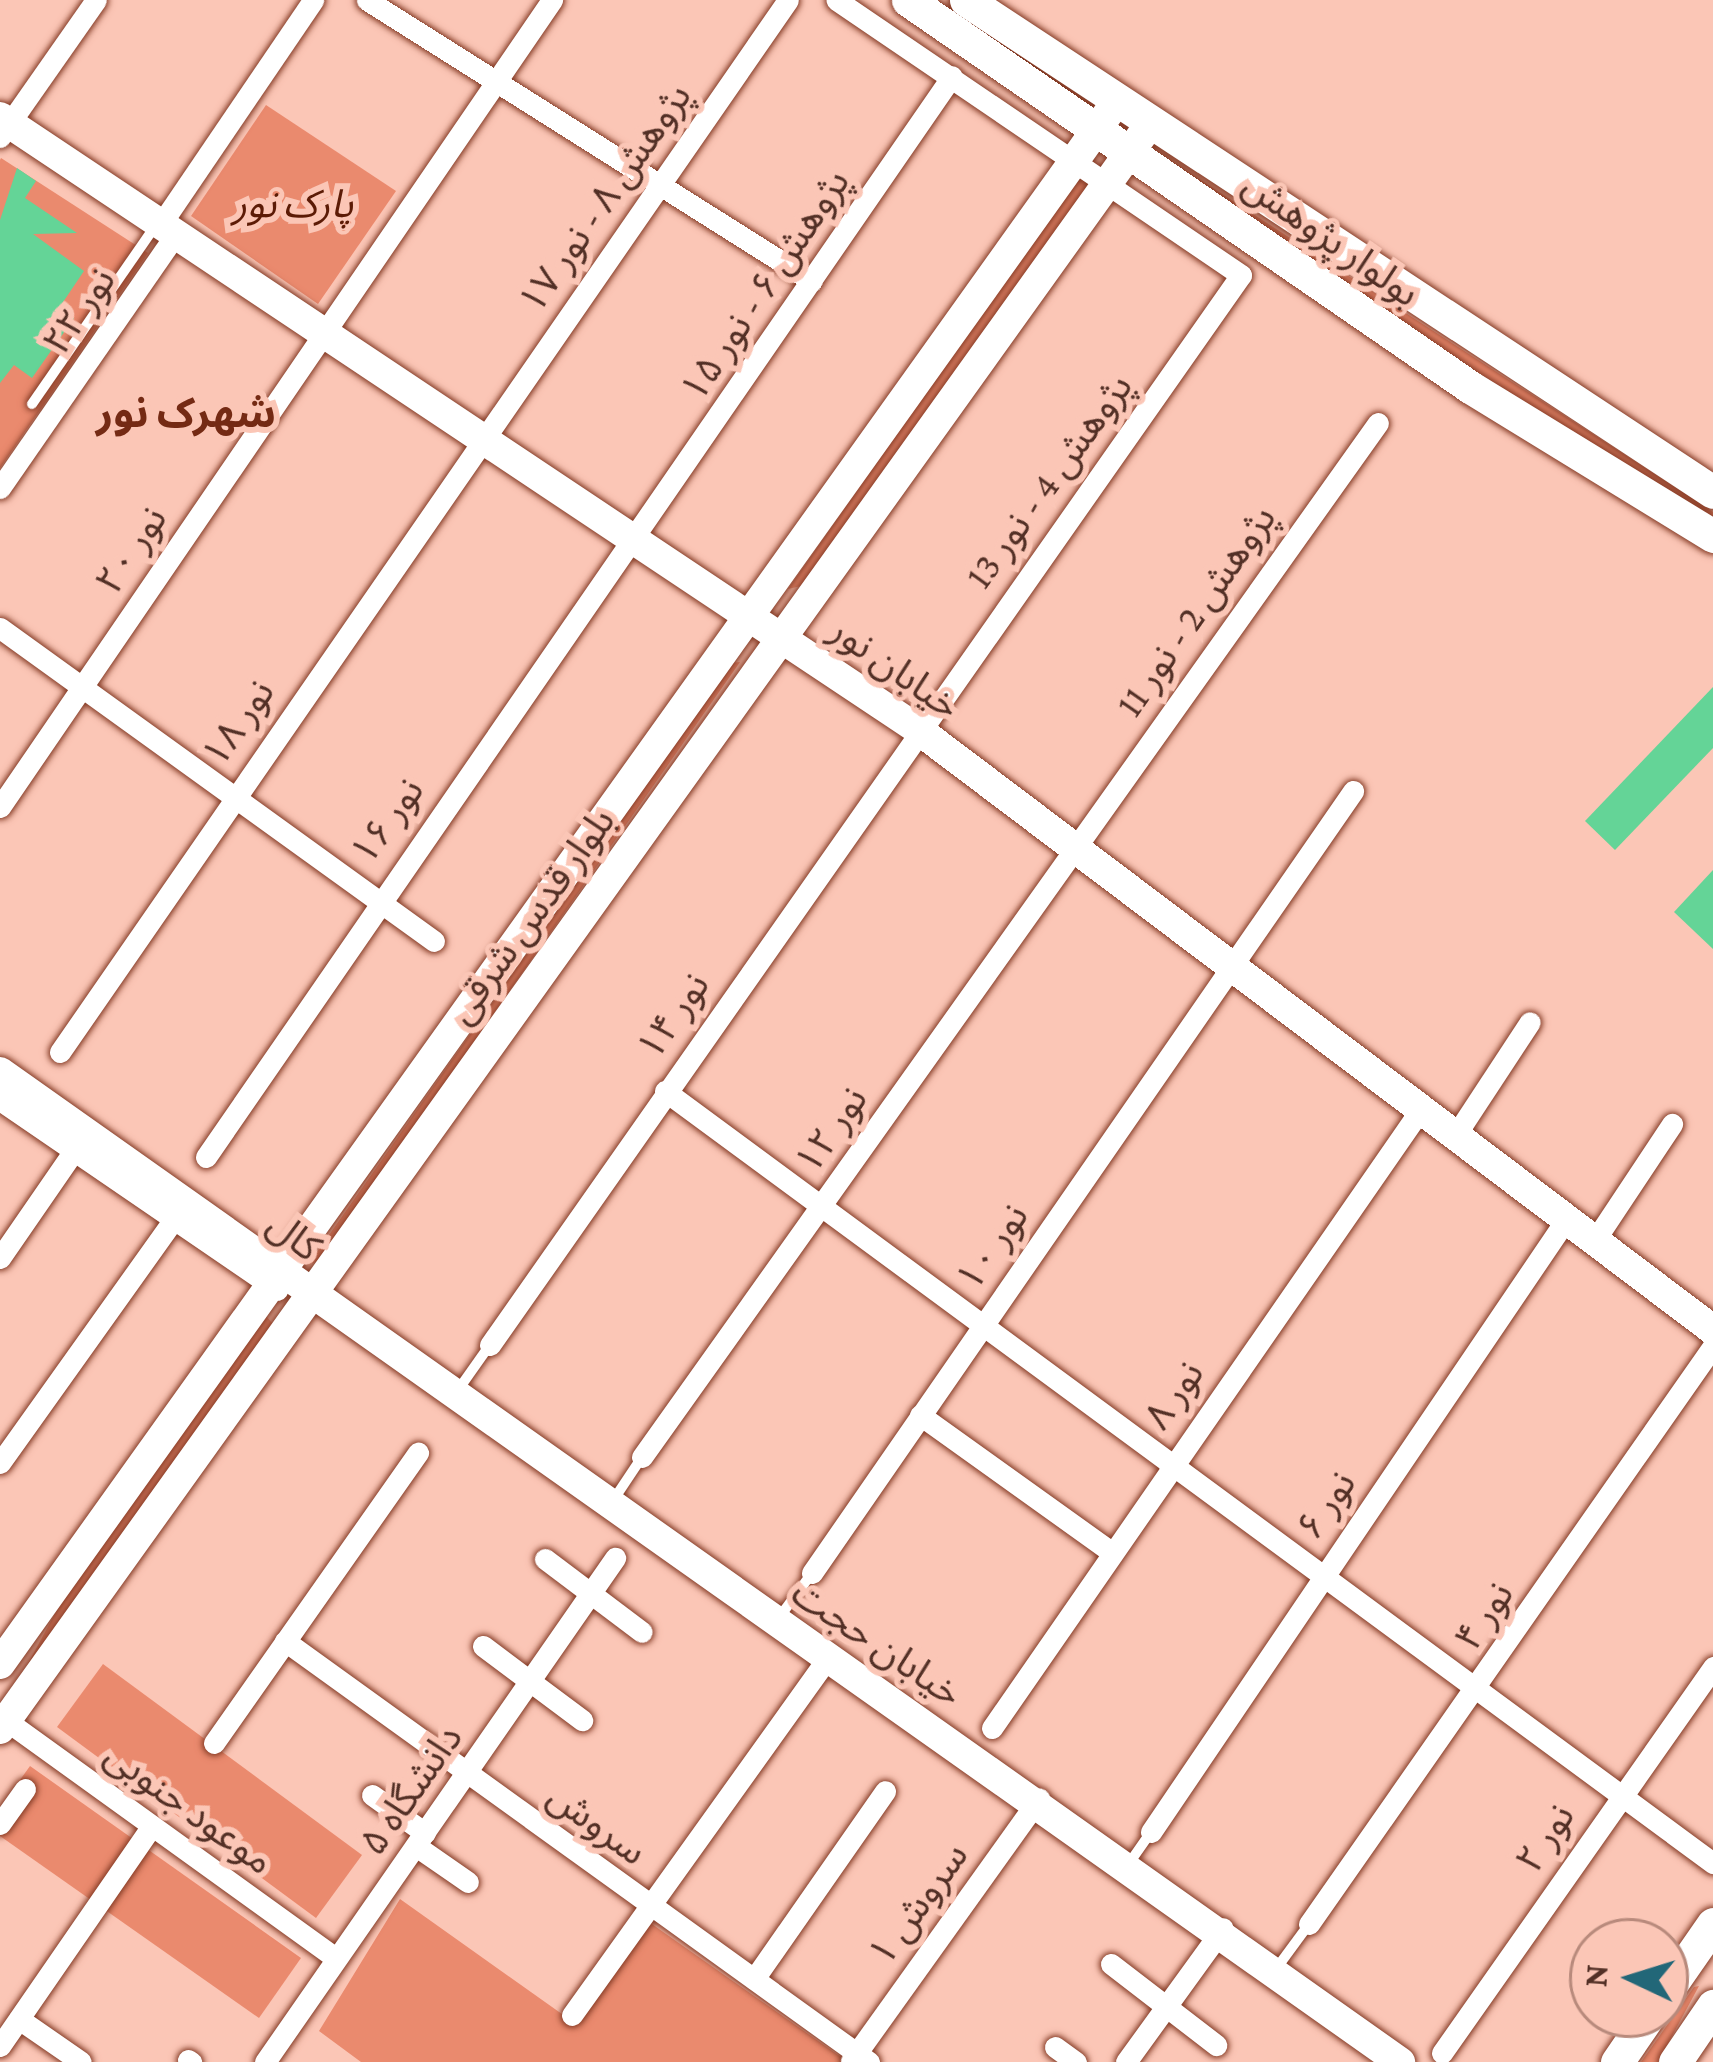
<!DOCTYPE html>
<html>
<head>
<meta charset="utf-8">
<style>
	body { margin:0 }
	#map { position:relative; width:1713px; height:2062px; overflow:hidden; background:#fbc6b6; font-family:"Crimson Pro","Noto Sans Arabic",serif }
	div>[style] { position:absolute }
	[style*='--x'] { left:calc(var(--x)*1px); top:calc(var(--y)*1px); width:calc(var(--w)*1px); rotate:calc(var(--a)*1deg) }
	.green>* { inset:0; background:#ea8a6e }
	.building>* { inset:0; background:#64d497 }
	.roads { filter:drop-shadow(0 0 3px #843a24) drop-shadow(0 0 3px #843a24) }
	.lane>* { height:10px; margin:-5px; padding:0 5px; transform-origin:5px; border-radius:5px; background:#fff }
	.street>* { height:21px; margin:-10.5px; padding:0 10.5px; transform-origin:10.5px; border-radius:10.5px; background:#fff }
	.secondary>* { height:30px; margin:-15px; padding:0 15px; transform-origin:15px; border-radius:15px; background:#fff }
	.primary>* { height:33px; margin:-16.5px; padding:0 16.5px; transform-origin:16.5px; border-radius:16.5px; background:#fff }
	span { translate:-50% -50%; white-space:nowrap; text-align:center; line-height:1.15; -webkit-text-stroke:12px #fbc6b6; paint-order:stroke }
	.street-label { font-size:39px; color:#533026 }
	.park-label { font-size:39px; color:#5c1b06; font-style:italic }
	.neighbourhood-label { font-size:42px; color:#742a14; font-weight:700 }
	.north { position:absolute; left:1569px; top:1918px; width:120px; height:120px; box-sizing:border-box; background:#fbc6b6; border:3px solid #b88a7c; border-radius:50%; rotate:274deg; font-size:33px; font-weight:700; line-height:48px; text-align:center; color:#533026 }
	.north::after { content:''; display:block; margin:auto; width:42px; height:54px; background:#226778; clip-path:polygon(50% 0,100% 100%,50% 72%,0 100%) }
</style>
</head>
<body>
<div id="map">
	<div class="green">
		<div style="clip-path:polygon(266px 105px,396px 191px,318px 304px,191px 216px)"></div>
		<div style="clip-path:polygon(1151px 148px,1713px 512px,1713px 522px,1533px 413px)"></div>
		<div style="clip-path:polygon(1px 158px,148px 253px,0 468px,0 160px)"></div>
		<div style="clip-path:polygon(1083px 169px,1095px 177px,801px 586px,788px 589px)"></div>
		<div style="clip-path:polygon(740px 662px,321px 1260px,308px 1265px,731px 663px)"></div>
		<div style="clip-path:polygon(266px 1316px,274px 1325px,16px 1686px,65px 1595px)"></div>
		<div style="clip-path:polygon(103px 1664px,362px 1855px,316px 1918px,57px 1727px)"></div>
		<div style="clip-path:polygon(30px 1766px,301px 1958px,259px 2018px,0 1836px,0 1808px)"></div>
		<div style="clip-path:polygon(400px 1899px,576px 2024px,649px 1922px,848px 2062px,361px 2062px,319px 2031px)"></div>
		<div style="clip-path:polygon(1699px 1986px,1658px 2062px,1641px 2062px,1694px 1987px)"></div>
	</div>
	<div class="building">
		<div style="clip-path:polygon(17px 168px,36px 181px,25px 198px,77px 233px,33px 234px,84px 271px,59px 308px,74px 318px,32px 378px,14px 365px,0 383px,0 220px)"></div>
		<div style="clip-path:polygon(1713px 687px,1713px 748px,1615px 850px,1585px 821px)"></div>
		<div style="clip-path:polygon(1713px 870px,1713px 949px,1674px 912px)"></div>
	</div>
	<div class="roads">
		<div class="lane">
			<div style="--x:32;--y:404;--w:218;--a:-55.3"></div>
			<div style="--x:458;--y:1390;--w:54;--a:-54.8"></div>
			<div style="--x:614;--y:1499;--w:50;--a:-56.3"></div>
			<div style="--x:778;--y:1619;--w:57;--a:-53.5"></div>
			<div style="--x:1130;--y:1862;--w:37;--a:-55"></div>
			<div style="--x:1276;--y:1969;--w:56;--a:-53.7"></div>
		</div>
		<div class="street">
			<div style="--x:367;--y:0;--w:526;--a:32.27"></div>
			<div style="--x:0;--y:137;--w:167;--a:-55"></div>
			<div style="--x:161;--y:224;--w:271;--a:-55.8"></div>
			<div style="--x:0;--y:488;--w:309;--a:-55.3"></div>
			<div style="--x:0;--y:628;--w:535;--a:35.8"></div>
			<div style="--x:0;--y:807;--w:978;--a:-55.63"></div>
			<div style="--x:60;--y:1052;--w:1279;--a:-55.32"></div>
			<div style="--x:665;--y:1091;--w:1302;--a:36.38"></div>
			<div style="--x:0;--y:1100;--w:336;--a:34.4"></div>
			<div style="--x:1455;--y:1136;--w:136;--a:-56.7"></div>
			<div style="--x:206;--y:1157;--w:1313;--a:-55.39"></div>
			<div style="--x:1593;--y:1243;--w:143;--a:-56.4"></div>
			<div style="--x:0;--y:1258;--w:129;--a:-55.4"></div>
			<div style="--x:490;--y:1345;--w:1307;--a:-54.94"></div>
			<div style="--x:1241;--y:275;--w:489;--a:-145.8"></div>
			<div style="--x:920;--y:1415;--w:234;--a:35.6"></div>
			<div style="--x:642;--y:1457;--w:1269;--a:-54.56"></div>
			<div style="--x:0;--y:1463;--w:296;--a:-54.5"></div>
			<div style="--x:545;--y:1559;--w:121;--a:37"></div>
			<div style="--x:812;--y:1573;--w:951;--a:-55.32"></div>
			<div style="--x:285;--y:1641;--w:720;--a:35.79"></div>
			<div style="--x:483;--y:1646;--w:124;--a:36.8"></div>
			<div style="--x:0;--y:1716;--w:413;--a:35.8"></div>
			<div style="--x:992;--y:1728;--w:753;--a:-55.28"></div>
			<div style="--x:214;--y:1743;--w:355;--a:-54.9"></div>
			<div style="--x:372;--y:1795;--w:65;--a:35.6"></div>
			<div style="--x:0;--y:1824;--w:43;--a:-54.5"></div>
			<div style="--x:1151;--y:1832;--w:738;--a:-55.88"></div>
			<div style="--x:416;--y:1846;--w:63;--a:34.7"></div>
			<div style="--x:1309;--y:1924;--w:705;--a:-55.05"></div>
			<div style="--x:1111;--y:1964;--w:133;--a:37.6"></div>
			<div style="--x:754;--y:1979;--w:229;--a:-55.1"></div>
			<div style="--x:572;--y:2015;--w:438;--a:-54.4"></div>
			<div style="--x:19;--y:2019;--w:75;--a:34.7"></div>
			<div style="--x:0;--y:2046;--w:267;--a:-55.4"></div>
			<div style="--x:1055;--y:2047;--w:26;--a:36"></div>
			<div style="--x:1442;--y:2053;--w:472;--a:-54.9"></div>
			<div style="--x:188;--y:2060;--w:4;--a:34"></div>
			<div style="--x:851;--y:2061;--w:323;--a:-54.4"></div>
			<div style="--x:265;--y:2062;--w:614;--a:-55.22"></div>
			<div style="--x:1126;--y:2062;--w:165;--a:-54.1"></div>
		</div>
		<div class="secondary">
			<div style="--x:0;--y:117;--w:1101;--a:33.7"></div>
			<div style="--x:916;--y:728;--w:999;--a:37.06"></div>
			<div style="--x:0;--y:1072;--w:1715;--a:35.27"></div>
			<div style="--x:0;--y:1664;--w:1921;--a:-54.45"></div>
			<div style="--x:0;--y:1729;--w:1974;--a:-54.38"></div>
		</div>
		<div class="primary">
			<div style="--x:908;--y:0;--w:682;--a:34.55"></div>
			<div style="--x:1470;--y:387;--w:285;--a:31.5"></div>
			<div style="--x:966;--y:0;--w:894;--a:33.37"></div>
			<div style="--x:1665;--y:1993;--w:84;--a:-55.2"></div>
			<div style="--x:1617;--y:2062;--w:58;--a:-55.5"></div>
			<div style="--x:1675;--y:2062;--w:68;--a:-55.8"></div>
		</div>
	</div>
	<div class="street-label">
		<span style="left:605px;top:198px;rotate:-55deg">پژوهش ۸ - نور ۱۷</span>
		<span style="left:1331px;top:239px;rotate:35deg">بولوار پژوهش</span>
		<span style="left:765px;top:285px;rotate:-56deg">پژوهش ۶ - نور ۱۵</span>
		<span style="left:79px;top:311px;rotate:-55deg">نور ۲۲</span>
		<span style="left:1049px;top:481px;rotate:-54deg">پژوهش 4 - نور 13</span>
		<span style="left:131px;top:550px;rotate:-56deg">نور ۲۰</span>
		<span style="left:1196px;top:611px;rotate:-55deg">پژوهش 2 - نور 11</span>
		<span style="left:895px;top:668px;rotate:35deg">خیابان نور</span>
		<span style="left:238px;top:723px;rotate:-55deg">نور ۱۸</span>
		<span style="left:387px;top:821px;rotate:-54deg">نور ۱۶</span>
		<span style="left:531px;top:916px;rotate:-54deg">بلوار قدس شرقی</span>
		<span style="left:673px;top:1016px;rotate:-55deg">نور ۱۴</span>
		<span style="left:831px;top:1130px;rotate:-55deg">نور ۱۲</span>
		<span style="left:294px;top:1236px;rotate:38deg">کال</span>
		<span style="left:992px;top:1247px;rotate:-55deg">نور ۱۰</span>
		<span style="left:1174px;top:1395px;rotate:-55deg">نور ۸</span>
		<span style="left:1326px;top:1505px;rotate:-55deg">نور ۶</span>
		<span style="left:1484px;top:1616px;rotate:-56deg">نور ۴</span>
		<span style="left:877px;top:1643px;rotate:34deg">خیابان حجت</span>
		<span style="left:411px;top:1790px;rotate:-55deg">دانشگاه ۵</span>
		<span style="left:189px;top:1808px;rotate:36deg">موعود جنوبی</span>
		<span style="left:597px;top:1824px;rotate:36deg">سروش</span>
		<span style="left:1545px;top:1838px;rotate:-56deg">نور ۲</span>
		<span style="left:918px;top:1904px;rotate:-54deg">سروش ۱</span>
	</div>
	<div class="park-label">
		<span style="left:293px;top:204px">پارک نور</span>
	</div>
	<div class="neighbourhood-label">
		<span style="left:186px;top:413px">شهرک نور</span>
	</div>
	<div class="north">N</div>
</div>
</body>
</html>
